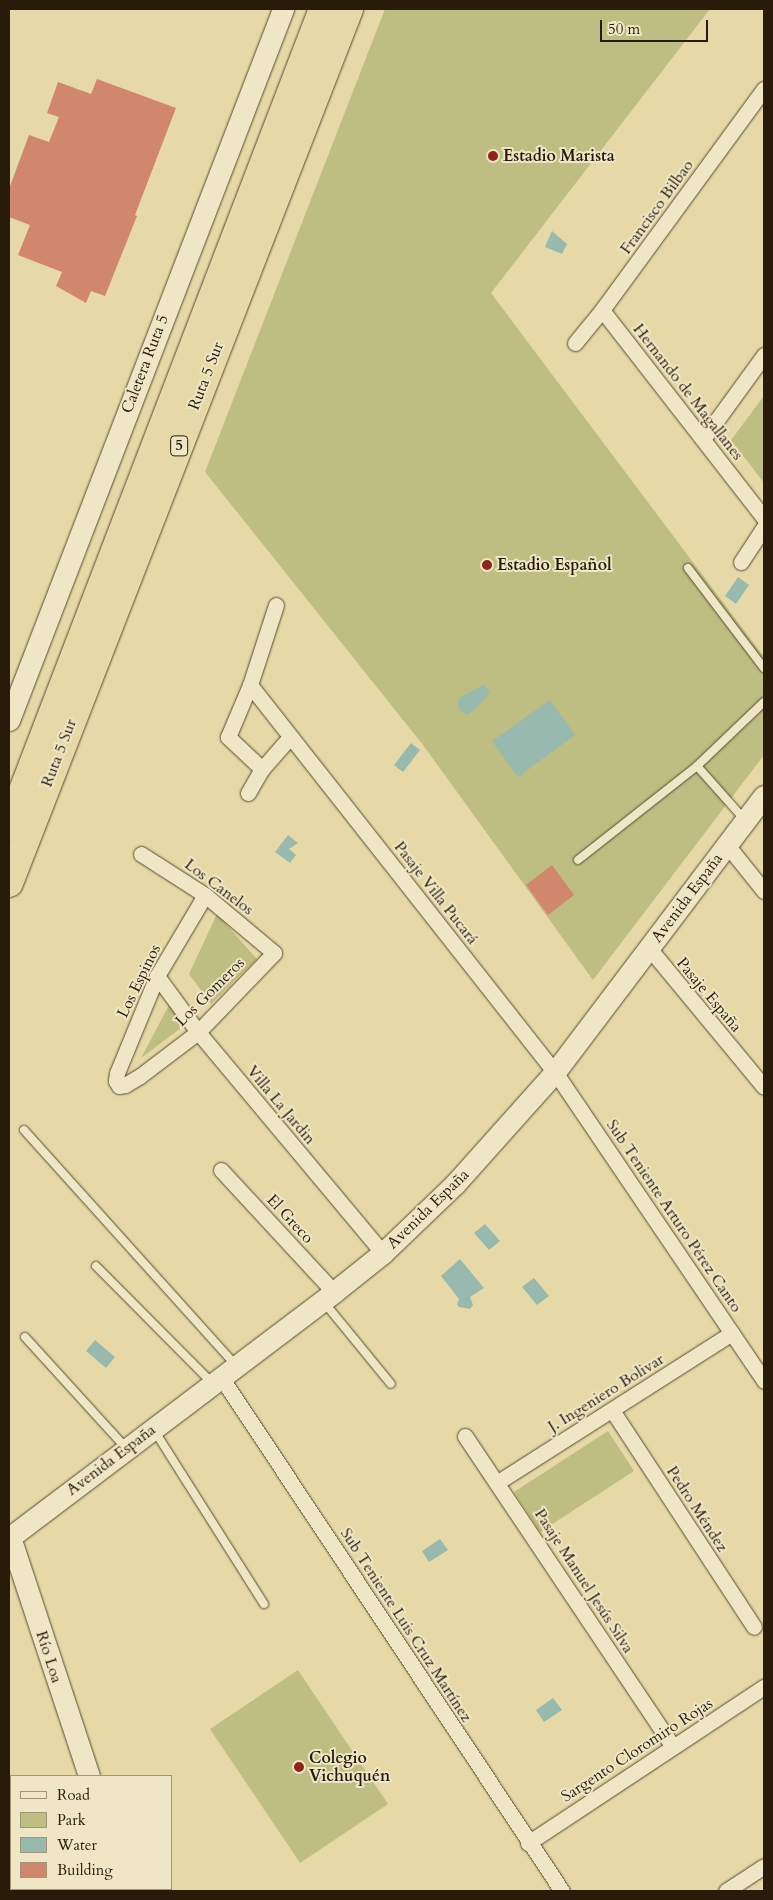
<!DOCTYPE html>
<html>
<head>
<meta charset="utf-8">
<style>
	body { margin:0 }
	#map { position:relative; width:773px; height:1900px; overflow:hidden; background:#e7d9a7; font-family:Cardo,serif }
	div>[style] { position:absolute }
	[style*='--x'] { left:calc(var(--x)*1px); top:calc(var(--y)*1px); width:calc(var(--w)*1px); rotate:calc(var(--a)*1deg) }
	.green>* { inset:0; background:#bebd82 }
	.water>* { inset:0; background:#97b9ae }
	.building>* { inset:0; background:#d0876c }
	.roads { filter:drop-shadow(0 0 1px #584a31) drop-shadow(0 0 1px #584a31) }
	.lane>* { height:8px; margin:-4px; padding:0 4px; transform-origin:4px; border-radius:4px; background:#efe6c6 }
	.street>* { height:15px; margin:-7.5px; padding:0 7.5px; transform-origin:7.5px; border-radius:7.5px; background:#efe6c6 }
	.secondary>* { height:21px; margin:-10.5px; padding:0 10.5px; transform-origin:10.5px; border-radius:10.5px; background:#efe6c6 }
	.highway>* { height:28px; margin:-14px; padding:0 14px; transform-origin:14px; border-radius:14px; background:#e7d9a7 }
	.dots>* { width:14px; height:14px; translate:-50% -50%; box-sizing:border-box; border:2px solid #efe6c6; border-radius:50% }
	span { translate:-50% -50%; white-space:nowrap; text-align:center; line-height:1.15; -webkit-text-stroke:4px #efe6c6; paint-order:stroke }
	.shield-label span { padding:1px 4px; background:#efe6c6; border:1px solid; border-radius:4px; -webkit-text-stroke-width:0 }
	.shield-label { font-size:15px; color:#281b0a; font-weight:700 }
	.poi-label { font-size:16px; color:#281b0a; font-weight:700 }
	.left { translate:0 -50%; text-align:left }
	.street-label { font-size:16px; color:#281b0a }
	.frame { position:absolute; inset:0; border:10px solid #281b0a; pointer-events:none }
	.legend { position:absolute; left:10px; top:1775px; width:162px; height:115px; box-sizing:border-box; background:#efe6c6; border:1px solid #9f957b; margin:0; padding:6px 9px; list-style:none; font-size:15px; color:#281b0a }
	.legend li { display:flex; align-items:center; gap:10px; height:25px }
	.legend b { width:25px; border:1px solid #9f957b }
	.scale { position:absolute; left:600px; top:20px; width:108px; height:22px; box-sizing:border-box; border:2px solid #281b0a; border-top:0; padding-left:6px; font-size:15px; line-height:18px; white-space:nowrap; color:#281b0a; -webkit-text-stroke:4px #efe6c6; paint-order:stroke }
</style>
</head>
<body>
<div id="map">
	<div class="green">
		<div style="clip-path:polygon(385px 9px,710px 9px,491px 293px,764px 657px,764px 755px,593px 980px,423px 745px,205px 472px)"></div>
		<div style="clip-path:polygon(764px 396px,764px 483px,731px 440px)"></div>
		<div style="clip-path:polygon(217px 914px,257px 959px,211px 1004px,189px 974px)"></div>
		<div style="clip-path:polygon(175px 994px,193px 1019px,141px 1058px)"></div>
		<div style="clip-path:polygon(608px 1431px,634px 1471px,540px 1532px,514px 1492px)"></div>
		<div style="clip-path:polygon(298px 1670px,388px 1804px,300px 1863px,210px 1729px)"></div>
	</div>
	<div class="water">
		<div style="clip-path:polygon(552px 231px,567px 244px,562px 254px,545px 247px)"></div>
		<div style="clip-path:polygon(738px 577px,749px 585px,736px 604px,725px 596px)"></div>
		<div style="clip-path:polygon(484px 685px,490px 693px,474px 710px,467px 714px,459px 710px,458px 702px,462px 696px)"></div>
		<div style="clip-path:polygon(550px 700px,575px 735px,518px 777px,492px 741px)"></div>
		<div style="clip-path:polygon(411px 743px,420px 750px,403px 772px,394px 765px)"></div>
		<div style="clip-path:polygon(288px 835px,298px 843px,289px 849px,296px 855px,290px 863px,275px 852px)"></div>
		<div style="clip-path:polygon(485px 1224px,500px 1241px,489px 1250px,474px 1233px)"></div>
		<div style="clip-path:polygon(460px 1259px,484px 1288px,470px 1297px,473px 1305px,470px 1309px,459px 1307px,457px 1304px,459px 1299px,441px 1276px)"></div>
		<div style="clip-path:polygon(534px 1278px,549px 1296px,537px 1305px,522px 1287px)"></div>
		<div style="clip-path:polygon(95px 1340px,115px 1357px,106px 1368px,86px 1351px)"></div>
		<div style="clip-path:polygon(440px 1539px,448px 1550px,429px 1562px,422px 1551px)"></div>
		<div style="clip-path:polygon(553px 1698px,562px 1710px,544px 1722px,536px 1710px)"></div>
	</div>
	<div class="building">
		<div style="clip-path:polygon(97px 79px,176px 108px,135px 215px,137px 216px,105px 296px,91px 291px,86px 303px,56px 286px,62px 272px,18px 255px,30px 225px,9px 217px,9px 189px,29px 135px,49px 142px,59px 117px,47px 113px,58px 82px,91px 94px)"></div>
		<div style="clip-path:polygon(552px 865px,574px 895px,548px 915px,526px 885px)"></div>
	</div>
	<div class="roads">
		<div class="lane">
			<div style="--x:688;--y:568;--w:126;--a:52.8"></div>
			<div style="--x:697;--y:766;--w:71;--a:48.4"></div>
			<div style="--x:578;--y:860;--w:152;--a:-38.3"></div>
			<div style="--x:697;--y:766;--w:93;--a:-43.7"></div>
			<div style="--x:24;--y:1130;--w:315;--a:48"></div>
			<div style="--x:96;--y:1266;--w:163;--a:45.2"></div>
			<div style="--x:323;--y:1301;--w:107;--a:50.7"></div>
			<div style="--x:25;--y:1337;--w:150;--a:47.7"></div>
			<div style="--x:154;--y:1430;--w:206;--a:57.7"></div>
		</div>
		<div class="street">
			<div style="--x:602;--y:310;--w:264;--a:52.1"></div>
			<div style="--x:575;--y:343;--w:43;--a:-50.7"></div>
			<div style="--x:602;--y:310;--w:274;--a:-53.8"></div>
			<div style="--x:703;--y:439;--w:104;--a:-54"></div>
			<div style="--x:741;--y:562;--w:42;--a:-56.7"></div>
			<div style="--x:250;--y:685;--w:84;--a:-72"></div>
			<div style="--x:290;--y:737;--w:43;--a:131.2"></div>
			<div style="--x:262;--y:769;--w:47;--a:-136.7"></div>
			<div style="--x:228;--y:737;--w:56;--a:-67.1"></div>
			<div style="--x:250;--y:685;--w:493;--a:51.8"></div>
			<div style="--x:555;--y:1072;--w:373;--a:55.9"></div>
			<div style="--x:248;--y:793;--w:28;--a:-60"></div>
			<div style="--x:727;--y:845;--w:59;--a:51.2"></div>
			<div style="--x:141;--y:854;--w:76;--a:32.6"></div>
			<div style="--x:205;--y:895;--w:90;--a:40"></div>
			<div style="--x:274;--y:953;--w:110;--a:133.9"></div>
			<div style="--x:198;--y:1032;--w:73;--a:142.8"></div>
			<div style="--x:140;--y:1076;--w:17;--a:149"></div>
			<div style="--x:125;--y:1085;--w:6;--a:171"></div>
			<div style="--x:119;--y:1086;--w:6;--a:-121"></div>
			<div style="--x:116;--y:1081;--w:8;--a:-83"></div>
			<div style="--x:117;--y:1073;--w:105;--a:-67.6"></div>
			<div style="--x:157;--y:976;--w:94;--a:-59.3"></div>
			<div style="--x:649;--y:948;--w:180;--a:50.4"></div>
			<div style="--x:157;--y:976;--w:69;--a:53.8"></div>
			<div style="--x:198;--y:1032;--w:288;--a:50.1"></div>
			<div style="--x:221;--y:1170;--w:166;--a:47.2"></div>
			<div style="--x:221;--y:1377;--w:617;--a:56.44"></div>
			<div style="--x:612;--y:1410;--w:259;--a:56.8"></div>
			<div style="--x:465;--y:1436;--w:374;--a:56.2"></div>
			<div style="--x:498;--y:1482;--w:277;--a:-32.5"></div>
			<div style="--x:528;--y:1843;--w:283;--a:-33.5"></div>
			<div style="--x:726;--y:1891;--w:45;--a:-33.3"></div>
		</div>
		<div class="secondary">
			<div style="--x:9;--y:720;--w:762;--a:-68.92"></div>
			<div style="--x:10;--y:1537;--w:252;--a:71.7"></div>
			<div style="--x:9;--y:1538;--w:408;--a:-37.1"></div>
			<div style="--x:334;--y:1292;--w:63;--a:-38.5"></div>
			<div style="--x:383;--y:1253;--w:100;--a:-43.8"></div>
			<div style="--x:455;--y:1184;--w:150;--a:-48.2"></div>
			<div style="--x:555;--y:1072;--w:346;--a:-52.9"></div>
			<div style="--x:127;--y:1889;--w:2;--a:63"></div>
		</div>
		<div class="highway">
			<div style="--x:9;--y:827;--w:876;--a:-69"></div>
			<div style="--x:9;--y:883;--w:938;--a:-68.74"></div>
		</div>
	</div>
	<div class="dots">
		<div style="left:493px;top:156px;background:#8f2418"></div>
		<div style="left:487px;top:565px;background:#8f2418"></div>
		<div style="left:299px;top:1767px;background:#8f2418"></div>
	</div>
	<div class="shield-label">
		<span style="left:179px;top:446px">5</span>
	</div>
	<div class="poi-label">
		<span class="left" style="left:503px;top:156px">Estadio Marista</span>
		<span class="left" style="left:497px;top:565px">Estadio Español</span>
		<span class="left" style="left:309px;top:1767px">Colegio<br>Vichuquén</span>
	</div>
	<div class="street-label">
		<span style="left:657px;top:207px;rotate:-54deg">Francisco Bilbao</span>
		<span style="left:145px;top:364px;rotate:-69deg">Caletera Ruta 5</span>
		<span style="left:206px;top:376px;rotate:-69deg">Ruta 5 Sur</span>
		<span style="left:688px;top:392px;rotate:52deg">Hernando de Magallanes</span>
		<span style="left:59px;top:753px;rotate:-69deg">Ruta 5 Sur</span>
		<span style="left:219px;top:887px;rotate:37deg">Los Canelos</span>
		<span style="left:436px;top:893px;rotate:52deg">Pasaje Villa Pucará</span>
		<span style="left:687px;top:898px;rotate:-53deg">Avenida España</span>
		<span style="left:139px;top:981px;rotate:-64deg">Los Espinos</span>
		<span style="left:210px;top:992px;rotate:-45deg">Los Gomeros</span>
		<span style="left:709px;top:995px;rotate:50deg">Pasaje España</span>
		<span style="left:281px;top:1105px;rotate:50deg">Villa La Jardin</span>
		<span style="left:428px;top:1209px;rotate:-44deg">Avenida España</span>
		<span style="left:674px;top:1216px;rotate:56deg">Sub Teniente Arturo Pérez Canto</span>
		<span style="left:290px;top:1219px;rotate:47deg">El Greco</span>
		<span style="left:606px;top:1393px;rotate:-32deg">J. Ingeniero Bolivar</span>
		<span style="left:111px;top:1460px;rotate:-37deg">Avenida España</span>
		<span style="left:697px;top:1509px;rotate:57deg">Pedro Méndez</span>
		<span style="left:584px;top:1581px;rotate:57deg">Pasaje Manuel Jesús Silva</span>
		<span style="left:406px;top:1625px;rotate:57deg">Sub Teniente Luis Cruz Martínez</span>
		<span style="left:49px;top:1657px;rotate:72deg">Río Loa</span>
		<span style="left:637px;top:1750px;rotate:-33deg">Sargento Cloromiro Rojas</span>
	</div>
	<div class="frame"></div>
	<ul class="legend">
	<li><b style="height:6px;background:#efe6c6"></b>Road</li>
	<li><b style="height:14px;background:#bebd82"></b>Park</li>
	<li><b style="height:14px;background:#97b9ae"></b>Water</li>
	<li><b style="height:14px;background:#d0876c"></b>Building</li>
	</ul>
	<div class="scale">50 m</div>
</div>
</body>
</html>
